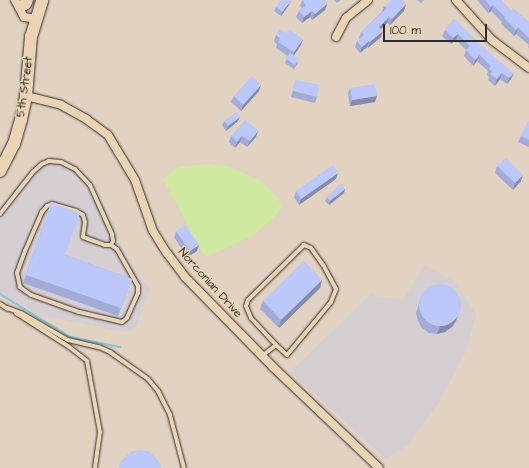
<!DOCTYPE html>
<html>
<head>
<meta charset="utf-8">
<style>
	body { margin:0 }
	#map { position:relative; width:529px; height:468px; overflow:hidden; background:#e1d2c1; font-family:"Architects Daughter",sans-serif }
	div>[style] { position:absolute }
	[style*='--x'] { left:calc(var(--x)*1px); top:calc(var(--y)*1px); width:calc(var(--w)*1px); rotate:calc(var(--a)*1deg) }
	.built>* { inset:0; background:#d6cfd2 }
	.green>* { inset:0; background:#cfeaa0 }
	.stream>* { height:2px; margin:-1px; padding:0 1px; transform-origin:1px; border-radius:1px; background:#7ec8de }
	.roads { filter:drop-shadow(0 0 1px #2b2b2b) drop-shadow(0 0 1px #2b2b2b) }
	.lane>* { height:4px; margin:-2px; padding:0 2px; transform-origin:2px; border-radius:2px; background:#ead4b3 }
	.street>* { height:8px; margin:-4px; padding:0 4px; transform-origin:4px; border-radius:4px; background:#ead4b3 }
	.secondary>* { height:12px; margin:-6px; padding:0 6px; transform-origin:6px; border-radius:6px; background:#ead4b3 }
	.wall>* { inset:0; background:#a2acd6 }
	.shaded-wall>* { inset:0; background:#848cae }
	.building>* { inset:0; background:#bcc8f9 }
	.round { border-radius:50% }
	span { translate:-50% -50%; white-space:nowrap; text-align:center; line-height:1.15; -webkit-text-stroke:3px #ead4b3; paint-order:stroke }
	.street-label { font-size:12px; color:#2b2b2b }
	.scale { position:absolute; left:383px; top:24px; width:104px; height:18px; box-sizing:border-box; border:2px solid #2b2b2b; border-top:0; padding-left:5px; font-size:12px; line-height:14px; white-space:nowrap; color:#2b2b2b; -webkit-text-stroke:3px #ead4b3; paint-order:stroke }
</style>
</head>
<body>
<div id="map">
	<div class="built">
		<div style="clip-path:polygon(56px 158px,73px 163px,94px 184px,128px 259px,139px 276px,150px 288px,136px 327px,124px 332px,37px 315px,0 293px,0 207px,38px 163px)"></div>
		<div style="clip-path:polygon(424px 265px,452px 280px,466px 298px,476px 315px,466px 351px,439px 402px,408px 445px,386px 459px,290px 372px,373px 292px,374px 296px,403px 300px)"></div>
	</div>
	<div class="green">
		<div style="clip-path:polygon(209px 164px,230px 167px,261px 181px,277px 197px,281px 205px,281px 209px,271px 220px,252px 236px,208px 256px,204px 255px,163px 179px,177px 168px,186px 166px)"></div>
	</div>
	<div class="stream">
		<div style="--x:0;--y:294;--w:82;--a:31.6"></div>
		<div style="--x:70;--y:337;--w:51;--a:11.3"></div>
	</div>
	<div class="roads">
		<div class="lane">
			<div style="--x:52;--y:204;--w:25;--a:16"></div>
			<div style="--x:76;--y:211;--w:8;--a:30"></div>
			<div style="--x:83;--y:215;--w:7;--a:74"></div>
			<div style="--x:85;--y:222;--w:15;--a:98"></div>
			<div style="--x:83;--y:237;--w:23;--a:20"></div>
			<div style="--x:105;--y:245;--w:6;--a:0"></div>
			<div style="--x:111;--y:245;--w:7;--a:34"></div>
			<div style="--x:117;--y:249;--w:43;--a:60.4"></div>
			<div style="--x:138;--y:286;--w:7;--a:90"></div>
			<div style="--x:138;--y:293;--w:27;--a:114"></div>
			<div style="--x:127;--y:318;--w:6;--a:141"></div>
			<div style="--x:122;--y:322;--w:44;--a:-166.9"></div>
			<div style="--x:79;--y:312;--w:51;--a:-160.5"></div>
			<div style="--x:31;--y:295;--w:14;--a:-144"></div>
			<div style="--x:20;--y:287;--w:14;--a:-102"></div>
			<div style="--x:17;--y:273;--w:23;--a:-70"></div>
			<div style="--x:25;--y:251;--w:43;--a:-66.4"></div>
			<div style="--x:42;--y:212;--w:8;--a:-50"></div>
			<div style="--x:47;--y:206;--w:5;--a:-22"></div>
			<div style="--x:0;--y:214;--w:53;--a:-51.8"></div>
			<div style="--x:33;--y:172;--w:12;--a:-42"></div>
			<div style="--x:42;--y:164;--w:8;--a:-23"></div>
			<div style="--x:49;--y:161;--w:12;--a:5"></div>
			<div style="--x:61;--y:162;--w:16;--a:27"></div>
			<div style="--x:75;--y:169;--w:22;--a:47"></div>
			<div style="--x:90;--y:185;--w:54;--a:65.8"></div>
			<div style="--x:112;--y:234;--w:7;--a:82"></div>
			<div style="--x:113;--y:241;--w:4;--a:117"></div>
			<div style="--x:0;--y:304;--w:9;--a:32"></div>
			<div style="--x:7;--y:308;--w:15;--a:20"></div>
			<div style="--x:21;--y:313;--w:54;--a:29.9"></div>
			<div style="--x:68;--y:340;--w:32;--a:13"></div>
			<div style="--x:99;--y:347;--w:12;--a:24"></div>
			<div style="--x:110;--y:352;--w:47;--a:35.4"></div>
			<div style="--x:148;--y:379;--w:16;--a:50"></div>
			<div style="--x:158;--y:391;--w:27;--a:63"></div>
			<div style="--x:170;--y:415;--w:55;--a:75.2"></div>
			<div style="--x:16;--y:313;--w:62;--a:32.4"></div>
			<div style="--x:68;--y:346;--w:24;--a:38"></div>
			<div style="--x:87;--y:361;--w:72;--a:79.6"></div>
			<div style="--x:100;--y:432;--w:36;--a:98"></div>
			<div style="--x:262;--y:356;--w:18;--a:-38"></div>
			<div style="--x:276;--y:345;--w:15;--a:42"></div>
			<div style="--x:287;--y:355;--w:69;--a:-50.3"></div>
			<div style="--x:331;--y:302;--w:14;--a:-69"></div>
			<div style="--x:336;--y:289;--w:27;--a:-118"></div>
			<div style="--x:323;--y:265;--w:21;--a:-125"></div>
			<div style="--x:311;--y:248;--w:8;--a:-157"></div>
			<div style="--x:304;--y:245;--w:78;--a:135.5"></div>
			<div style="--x:248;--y:300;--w:6;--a:108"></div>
			<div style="--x:246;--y:306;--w:13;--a:67"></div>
			<div style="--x:251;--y:318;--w:37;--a:47"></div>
		</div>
		<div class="street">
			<div style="--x:15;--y:0;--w:19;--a:62"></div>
			<div style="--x:24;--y:17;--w:12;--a:9"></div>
			<div style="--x:456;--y:0;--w:54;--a:48"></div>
			<div style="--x:492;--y:40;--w:46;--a:37.1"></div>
			<div style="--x:336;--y:37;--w:21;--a:-62"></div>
			<div style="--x:346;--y:18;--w:28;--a:-39"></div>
			<div style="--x:26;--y:96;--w:36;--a:14"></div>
			<div style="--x:61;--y:105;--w:29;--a:29"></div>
			<div style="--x:86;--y:119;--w:27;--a:36"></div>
			<div style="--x:108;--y:135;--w:52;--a:59"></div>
			<div style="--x:135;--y:180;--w:54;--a:70.6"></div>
			<div style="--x:153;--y:231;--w:26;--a:58"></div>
			<div style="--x:167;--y:253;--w:30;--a:53"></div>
			<div style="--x:185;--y:277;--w:126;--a:45.6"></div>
			<div style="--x:273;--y:367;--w:146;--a:43.6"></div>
		</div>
		<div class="secondary">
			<div style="--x:25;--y:4;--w:4;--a:-63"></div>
			<div style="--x:0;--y:171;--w:30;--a:-63"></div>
			<div style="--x:14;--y:144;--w:25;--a:-74"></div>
			<div style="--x:21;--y:120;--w:25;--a:-78"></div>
			<div style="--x:26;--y:96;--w:59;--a:-85.2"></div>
			<div style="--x:31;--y:37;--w:39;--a:-73"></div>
		</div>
	</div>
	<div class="wall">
		<div style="clip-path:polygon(302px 0,324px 0,327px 4px,325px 10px,312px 20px,310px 17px,302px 23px,296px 17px,299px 11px,302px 8px,300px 6px)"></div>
		<div style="clip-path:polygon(335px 0,341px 0,337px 3px)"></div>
		<div style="clip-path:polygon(417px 0,424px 0,421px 3px)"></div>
		<div style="clip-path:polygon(477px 0,501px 0,511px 11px,529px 22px,529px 48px,528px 47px,529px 45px,516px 34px,514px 36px,501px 24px,502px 22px,491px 11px,488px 13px)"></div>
		<div style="clip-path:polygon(289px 5px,281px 16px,274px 11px,276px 7px)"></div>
		<div style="clip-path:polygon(384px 6px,404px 11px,390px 25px,387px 23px,381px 29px,381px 37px,368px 48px,367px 47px,360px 53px,355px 47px,357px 41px,360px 38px,359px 38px,361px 32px,382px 12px)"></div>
		<div style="clip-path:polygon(454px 19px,511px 79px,507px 84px,500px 79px,495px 86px,488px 80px,489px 77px,487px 75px,488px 71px,477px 61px,473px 66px,464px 56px,466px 50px,456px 40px,451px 44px,442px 36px,445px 30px)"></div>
		<div style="clip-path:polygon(276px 35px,301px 45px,294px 55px,298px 63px,294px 69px,285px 63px,288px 56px,276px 48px,277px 44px,274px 41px)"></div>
		<div style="clip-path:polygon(296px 80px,317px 97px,315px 103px,291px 97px)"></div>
		<div style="clip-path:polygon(350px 88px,377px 96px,375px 102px,350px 106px,348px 94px)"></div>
		<div style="clip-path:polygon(259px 91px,241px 111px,231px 102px,234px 96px)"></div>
		<div style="clip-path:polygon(246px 120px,256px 137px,247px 147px,240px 142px,235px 148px,229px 142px,231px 136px)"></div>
		<div style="clip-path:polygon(224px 121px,238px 121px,226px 131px,222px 125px)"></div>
		<div style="clip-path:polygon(529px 122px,529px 147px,518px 142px,521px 136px)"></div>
		<div style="clip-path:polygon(497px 166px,521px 181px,513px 190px,495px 173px)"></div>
		<div style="clip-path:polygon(336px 179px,299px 205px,294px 197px,296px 191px)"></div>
		<div style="clip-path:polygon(345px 189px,344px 193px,329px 205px,325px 201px,327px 197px)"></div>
		<div style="clip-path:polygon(51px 203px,65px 255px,132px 279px,118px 316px,23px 283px)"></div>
		<div style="clip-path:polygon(176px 231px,197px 251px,187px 257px,174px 237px)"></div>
		<div style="clip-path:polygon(322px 280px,320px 288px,279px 328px,260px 309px,263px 301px)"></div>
		<div style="clip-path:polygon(421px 297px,456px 321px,452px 327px,445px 332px,437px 334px,429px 333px,422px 328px,418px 321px,416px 313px)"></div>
	</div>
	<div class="shaded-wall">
		<div style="clip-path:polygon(291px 1px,289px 5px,281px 16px,282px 12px)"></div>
		<div style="clip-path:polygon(327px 4px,325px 10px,312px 20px,315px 14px)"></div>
		<div style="clip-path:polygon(406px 4px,404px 11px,390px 25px,392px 19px)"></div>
		<div style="clip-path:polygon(493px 5px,491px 11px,488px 13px,491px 7px)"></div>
		<div style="clip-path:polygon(312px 11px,310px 17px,302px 23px,304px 17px)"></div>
		<div style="clip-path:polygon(389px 17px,387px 23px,377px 33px,379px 27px)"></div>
		<div style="clip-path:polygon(518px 27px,516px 34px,514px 36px,516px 30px)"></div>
		<div style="clip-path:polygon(383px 31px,381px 37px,368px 48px,370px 42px)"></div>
		<div style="clip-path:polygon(458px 34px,456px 40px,451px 44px,453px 38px)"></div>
		<div style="clip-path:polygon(303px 39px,301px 45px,292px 58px,294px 52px)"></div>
		<div style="clip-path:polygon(369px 41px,367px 47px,360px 53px,362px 47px)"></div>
		<div style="clip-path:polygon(480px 55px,477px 61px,473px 66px,475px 60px)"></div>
		<div style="clip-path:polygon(502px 73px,500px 79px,495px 86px,497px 79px)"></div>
		<div style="clip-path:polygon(514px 73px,511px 79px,507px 84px,509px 78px)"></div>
		<div style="clip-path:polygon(261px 85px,259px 91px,241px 111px,243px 105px)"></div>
		<div style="clip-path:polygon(377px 96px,375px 102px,350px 106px,352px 100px)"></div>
		<div style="clip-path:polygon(240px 117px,238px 121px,226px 131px,228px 126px)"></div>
		<div style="clip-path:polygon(258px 131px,256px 137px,247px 147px,250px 141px)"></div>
		<div style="clip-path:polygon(242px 136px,240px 142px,235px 148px,237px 142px)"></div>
		<div style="clip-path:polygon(338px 173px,336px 179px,299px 205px,301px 199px)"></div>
		<div style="clip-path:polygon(523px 175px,521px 181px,513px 190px,515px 183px)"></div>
		<div style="clip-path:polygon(345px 189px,344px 193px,329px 205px,330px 201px)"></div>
		<div style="clip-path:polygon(199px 245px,197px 251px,187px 257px,190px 251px)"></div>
		<div style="clip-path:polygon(322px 280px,320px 288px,279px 328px,281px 320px)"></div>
		<div style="clip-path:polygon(459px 313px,456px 321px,452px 327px,445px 332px,437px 334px,440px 326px)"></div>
	</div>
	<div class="building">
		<div style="clip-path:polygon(281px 0,289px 0,291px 1px,282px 12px,276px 7px)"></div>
		<div style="clip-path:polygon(302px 0,324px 0,327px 4px,315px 14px,312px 11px,304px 17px,299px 11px,306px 5px)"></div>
		<div style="clip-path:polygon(391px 0,402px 0,406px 4px,392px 19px,389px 17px,379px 27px,383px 31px,370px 42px,369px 41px,362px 47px,357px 41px,364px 35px,361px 32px,387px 8px,384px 6px)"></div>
		<div style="clip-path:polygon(485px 0,501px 0,511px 11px,513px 8px,529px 22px,529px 38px,518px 27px,516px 30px,504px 18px,505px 17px,493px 5px,491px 7px)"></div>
		<div style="clip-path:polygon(454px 19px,494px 57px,514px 73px,509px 78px,502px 73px,497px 79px,490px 74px,492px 72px,489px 69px,491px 66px,480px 55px,475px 60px,466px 50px,470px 46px,458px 34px,453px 38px,445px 30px)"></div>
		<div style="clip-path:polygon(280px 29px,287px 33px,289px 29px,303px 39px,294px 52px,278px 42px,280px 38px,276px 35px)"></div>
		<div style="clip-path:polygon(290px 53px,299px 59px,295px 65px,286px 59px)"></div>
		<div style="clip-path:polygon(252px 76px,261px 85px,243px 105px,234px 96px)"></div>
		<div style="clip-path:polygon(296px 80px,320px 85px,317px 97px,293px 91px)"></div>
		<div style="clip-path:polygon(375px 84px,377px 96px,352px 100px,350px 88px)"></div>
		<div style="clip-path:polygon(236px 112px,240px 117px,228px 126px,224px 121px)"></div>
		<div style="clip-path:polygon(246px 120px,258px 131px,250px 141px,242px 136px,237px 142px,231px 136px)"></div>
		<div style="clip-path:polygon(528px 121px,529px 122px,529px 140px,521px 136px)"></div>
		<div style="clip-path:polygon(506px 158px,523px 175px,515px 183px,497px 166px)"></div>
		<div style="clip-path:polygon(333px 165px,338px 173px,301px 199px,296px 191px)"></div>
		<div style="clip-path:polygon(341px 184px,345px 189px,330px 201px,327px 197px)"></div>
		<div style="clip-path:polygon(51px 203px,80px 213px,65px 255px,132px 279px,121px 308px,26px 275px)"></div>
		<div style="clip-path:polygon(185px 225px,199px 245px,190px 251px,176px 231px)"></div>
		<div style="clip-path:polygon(304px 261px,322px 280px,281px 320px,263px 301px)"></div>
		<div class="round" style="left:419px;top:284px;width:42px;height:42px"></div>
		<div style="clip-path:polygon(140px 450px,148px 451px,155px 457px,160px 463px,161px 468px,119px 468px,120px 462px,132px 451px)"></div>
	</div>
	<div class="street-label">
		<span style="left:25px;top:87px;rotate:-82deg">5th Street</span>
		<span style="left:210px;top:283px;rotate:48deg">Norconian Drive</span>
	</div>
	<div class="scale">100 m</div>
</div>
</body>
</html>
